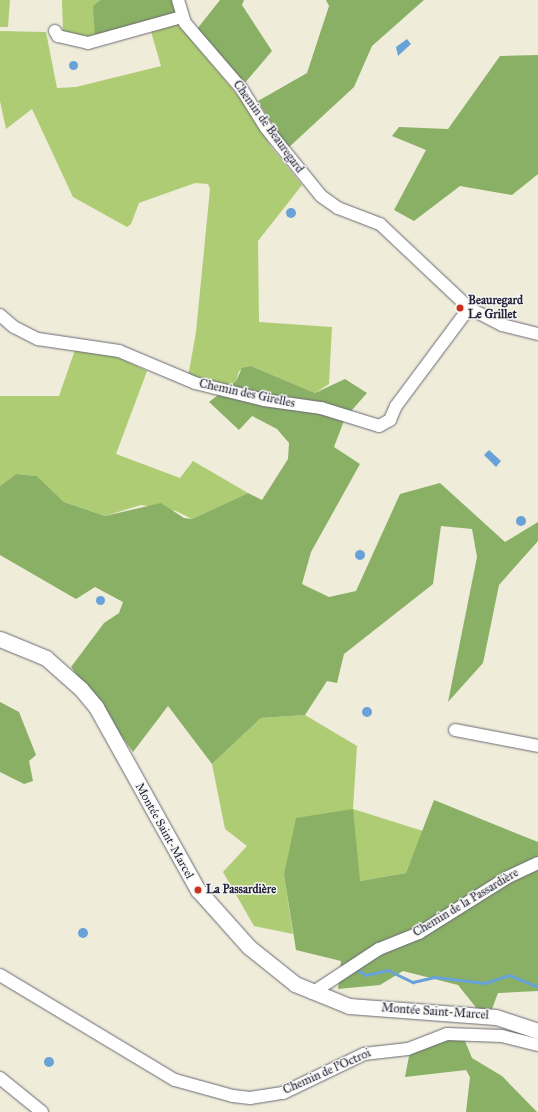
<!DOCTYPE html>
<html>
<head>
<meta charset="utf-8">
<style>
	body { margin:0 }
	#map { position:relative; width:538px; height:1112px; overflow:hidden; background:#efecda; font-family:"IM FELL Great Primer",serif }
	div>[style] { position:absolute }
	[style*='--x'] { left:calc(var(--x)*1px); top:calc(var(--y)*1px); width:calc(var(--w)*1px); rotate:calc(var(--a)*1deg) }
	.green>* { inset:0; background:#adcc74 }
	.forest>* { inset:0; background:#8ab066 }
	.water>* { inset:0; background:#68a2d8 }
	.round { border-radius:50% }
	.stream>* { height:2.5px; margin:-1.25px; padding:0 1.25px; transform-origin:1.25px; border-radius:1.25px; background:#68a2d8 }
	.roads { filter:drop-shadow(0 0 1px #6a6973) drop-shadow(0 0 1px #6a6973) }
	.minor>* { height:12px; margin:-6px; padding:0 6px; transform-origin:6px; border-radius:6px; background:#fff }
	.major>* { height:15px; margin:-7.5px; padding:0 7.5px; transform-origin:7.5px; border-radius:7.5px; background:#fff }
	.dots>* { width:11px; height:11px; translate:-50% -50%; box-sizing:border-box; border:2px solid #f6f6f2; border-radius:50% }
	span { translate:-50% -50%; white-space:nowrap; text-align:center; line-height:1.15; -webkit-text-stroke:3px #f6f6f2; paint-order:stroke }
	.street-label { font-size:12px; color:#22223b }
	.poi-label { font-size:12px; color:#22223b; font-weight:700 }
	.left { translate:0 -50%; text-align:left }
</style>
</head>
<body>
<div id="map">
	<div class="green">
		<div style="clip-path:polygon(0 0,10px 0,8px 27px,0 27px)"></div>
		<div style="clip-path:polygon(62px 0,101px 0,95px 38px,63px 35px)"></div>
		<div style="clip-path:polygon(176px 22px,240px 98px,272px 148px,302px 185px,258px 241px,259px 322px,332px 327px,329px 384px,315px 393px,251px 366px,239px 371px,236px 381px,225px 388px,188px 377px,196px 332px,210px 189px,208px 184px,195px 183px,139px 203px,131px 224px,127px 227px,73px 197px,32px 109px,6px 129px,0 101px,0 31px,46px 32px,57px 88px,76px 87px,161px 66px,150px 28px)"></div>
		<div style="clip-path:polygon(75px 350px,109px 353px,147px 371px,116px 454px,180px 478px,193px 461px,248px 493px,192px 519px,176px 511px,141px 505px,105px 516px,64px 502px,37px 476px,16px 474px,0 486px,0 396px,59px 396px)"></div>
		<div style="clip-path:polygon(305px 715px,357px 746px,353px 809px,423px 831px,406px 873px,360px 881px,284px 875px,293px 934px,254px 926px,223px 872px,247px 846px,225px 829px,212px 764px,261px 718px)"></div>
	</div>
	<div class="forest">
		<div style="clip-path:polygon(101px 0,175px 0,177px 10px,176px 15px,95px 38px,93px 6px)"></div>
		<div style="clip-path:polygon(220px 0,244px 0,242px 5px,272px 51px,244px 84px,197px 29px)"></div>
		<div style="clip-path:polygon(326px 0,424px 0,372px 46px,354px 87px,287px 149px,258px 101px,307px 73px,329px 6px)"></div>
		<div style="clip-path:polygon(538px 55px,538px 174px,512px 195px,460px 186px,414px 221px,394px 210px,426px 150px,392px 136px,399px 127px,448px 129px,500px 56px)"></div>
		<div style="clip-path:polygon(251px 366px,315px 393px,345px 379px,367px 393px,345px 418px,334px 447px,360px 464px,311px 552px,302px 584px,329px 597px,356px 591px,400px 494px,440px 483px,505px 542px,538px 522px,538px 541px,499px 585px,483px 663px,448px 702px,477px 557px,472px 529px,441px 526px,433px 584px,344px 654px,337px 683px,327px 681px,305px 715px,261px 718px,212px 764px,168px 706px,133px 752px,71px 667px,104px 623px,119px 613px,123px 602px,95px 587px,76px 599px,0 555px,0 486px,16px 474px,37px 476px,64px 502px,105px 516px,161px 503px,184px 518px,192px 519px,248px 493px,262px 500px,288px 459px,289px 443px,277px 429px,252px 416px,239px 430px,209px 402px,236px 381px,242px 368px)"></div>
		<div style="clip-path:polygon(0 702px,19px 712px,36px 755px,29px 761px,33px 781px,24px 784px,0 772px)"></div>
		<div style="clip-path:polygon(434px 800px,538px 842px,538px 991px,498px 993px,492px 1009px,478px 1010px,458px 985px,403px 971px,380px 985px,338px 989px,341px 961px,296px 950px,284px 875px,296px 818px,353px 809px,360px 881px,406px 873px)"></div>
		<div style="clip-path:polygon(462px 1034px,472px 1058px,502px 1076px,537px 1112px,466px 1112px,470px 1077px,466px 1070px,405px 1077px,410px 1051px)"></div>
	</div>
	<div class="water">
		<div style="clip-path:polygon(407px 39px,411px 44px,398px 56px,396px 47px)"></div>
		<div class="round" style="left:68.5px;top:60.5px;width:9px;height:9px"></div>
		<div class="round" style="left:286px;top:208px;width:10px;height:10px"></div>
		<div style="clip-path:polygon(489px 450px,501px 461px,496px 467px,484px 455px)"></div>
		<div class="round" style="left:516px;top:516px;width:10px;height:10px"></div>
		<div class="round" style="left:355px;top:550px;width:10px;height:10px"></div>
		<div class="round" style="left:95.5px;top:595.5px;width:9px;height:9px"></div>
		<div class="round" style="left:362px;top:707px;width:10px;height:10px"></div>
		<div class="round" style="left:78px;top:928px;width:10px;height:10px"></div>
		<div class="round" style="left:44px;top:1057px;width:10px;height:10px"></div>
	</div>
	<div class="stream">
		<div style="--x:356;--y:969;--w:12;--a:31"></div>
		<div style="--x:366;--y:975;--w:23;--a:-13"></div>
		<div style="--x:388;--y:970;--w:28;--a:26"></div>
		<div style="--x:413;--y:982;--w:23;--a:-13"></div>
		<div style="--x:435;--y:977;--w:50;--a:6.8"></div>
		<div style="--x:485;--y:983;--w:25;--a:-18"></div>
		<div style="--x:509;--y:975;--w:31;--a:22"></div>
	</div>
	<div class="roads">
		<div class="minor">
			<div style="--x:178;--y:0;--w:24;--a:73"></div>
			<div style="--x:185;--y:23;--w:86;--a:49.3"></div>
			<div style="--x:241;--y:88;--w:47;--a:58"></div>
			<div style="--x:266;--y:128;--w:87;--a:51"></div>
			<div style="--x:321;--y:196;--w:21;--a:35"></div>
			<div style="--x:338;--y:208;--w:45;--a:20.9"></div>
			<div style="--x:380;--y:224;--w:122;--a:43.3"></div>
			<div style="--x:469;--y:308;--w:37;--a:27"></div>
			<div style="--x:502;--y:325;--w:37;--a:14"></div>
			<div style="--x:55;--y:31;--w:6;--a:59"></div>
			<div style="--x:58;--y:36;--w:31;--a:13"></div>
			<div style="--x:88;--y:43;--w:98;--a:-15.5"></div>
			<div style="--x:0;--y:315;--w:18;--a:41"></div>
			<div style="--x:14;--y:327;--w:27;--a:27"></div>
			<div style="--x:38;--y:339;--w:82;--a:8.4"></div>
			<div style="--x:119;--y:351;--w:82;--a:22.8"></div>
			<div style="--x:195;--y:383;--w:71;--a:13.8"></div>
			<div style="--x:264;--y:400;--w:58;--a:8"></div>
			<div style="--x:321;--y:408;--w:61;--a:17.2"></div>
			<div style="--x:379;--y:426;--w:13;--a:-29"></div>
			<div style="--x:390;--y:420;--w:15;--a:-67"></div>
			<div style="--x:396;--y:406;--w:122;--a:-53.3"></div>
			<div style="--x:455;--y:730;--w:85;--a:10.9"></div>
			<div style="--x:0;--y:975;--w:204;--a:31"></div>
			<div style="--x:175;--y:1080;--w:60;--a:15.4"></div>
			<div style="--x:233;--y:1096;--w:17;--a:7"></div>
			<div style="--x:250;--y:1098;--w:33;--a:-9"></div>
			<div style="--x:283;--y:1093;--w:90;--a:-25.7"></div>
			<div style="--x:364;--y:1054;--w:44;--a:-6.5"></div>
			<div style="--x:408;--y:1049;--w:42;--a:-21"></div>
			<div style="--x:447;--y:1034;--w:55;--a:2.1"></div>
			<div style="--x:502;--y:1036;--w:37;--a:14"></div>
			<div style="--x:312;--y:993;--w:80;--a:-33.3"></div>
			<div style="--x:379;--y:949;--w:43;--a:-21.8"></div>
			<div style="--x:419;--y:933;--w:105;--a:-32.2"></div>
			<div style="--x:508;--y:877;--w:33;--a:-25"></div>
			<div style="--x:0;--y:1078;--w:54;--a:39"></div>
		</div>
		<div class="major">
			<div style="--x:0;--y:639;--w:50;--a:22.4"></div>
			<div style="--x:46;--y:658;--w:47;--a:41.5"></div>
			<div style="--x:81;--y:689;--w:23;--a:50"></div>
			<div style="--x:96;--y:707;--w:210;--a:60.9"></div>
			<div style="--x:198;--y:890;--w:76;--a:48.2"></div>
			<div style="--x:249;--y:947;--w:59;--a:38.8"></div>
			<div style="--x:295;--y:984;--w:58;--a:22.2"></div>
			<div style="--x:349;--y:1006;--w:147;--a:4.3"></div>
			<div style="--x:496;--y:1017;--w:44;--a:18.4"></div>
		</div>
	</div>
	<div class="dots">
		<div style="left:460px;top:308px;background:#c8321e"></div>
		<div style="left:198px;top:890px;background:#c8321e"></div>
	</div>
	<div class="street-label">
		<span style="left:268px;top:127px;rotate:54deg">Chemin de Beauregard</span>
		<span style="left:247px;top:394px;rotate:12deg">Chemin des Girelles</span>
		<span style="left:164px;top:831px;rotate:61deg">Montée Saint-Marcel</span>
		<span style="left:466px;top:903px;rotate:-31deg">Chemin de la Passardière</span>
		<span style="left:435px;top:1012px;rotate:4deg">Montée Saint-Marcel</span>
		<span style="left:327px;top:1072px;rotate:-24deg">Chemin de l'Octroi</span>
	</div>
	<div class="poi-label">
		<span class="left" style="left:468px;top:308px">Beauregard<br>Le Grillet</span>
		<span class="left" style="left:206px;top:890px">La Passardière</span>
	</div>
</div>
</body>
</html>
